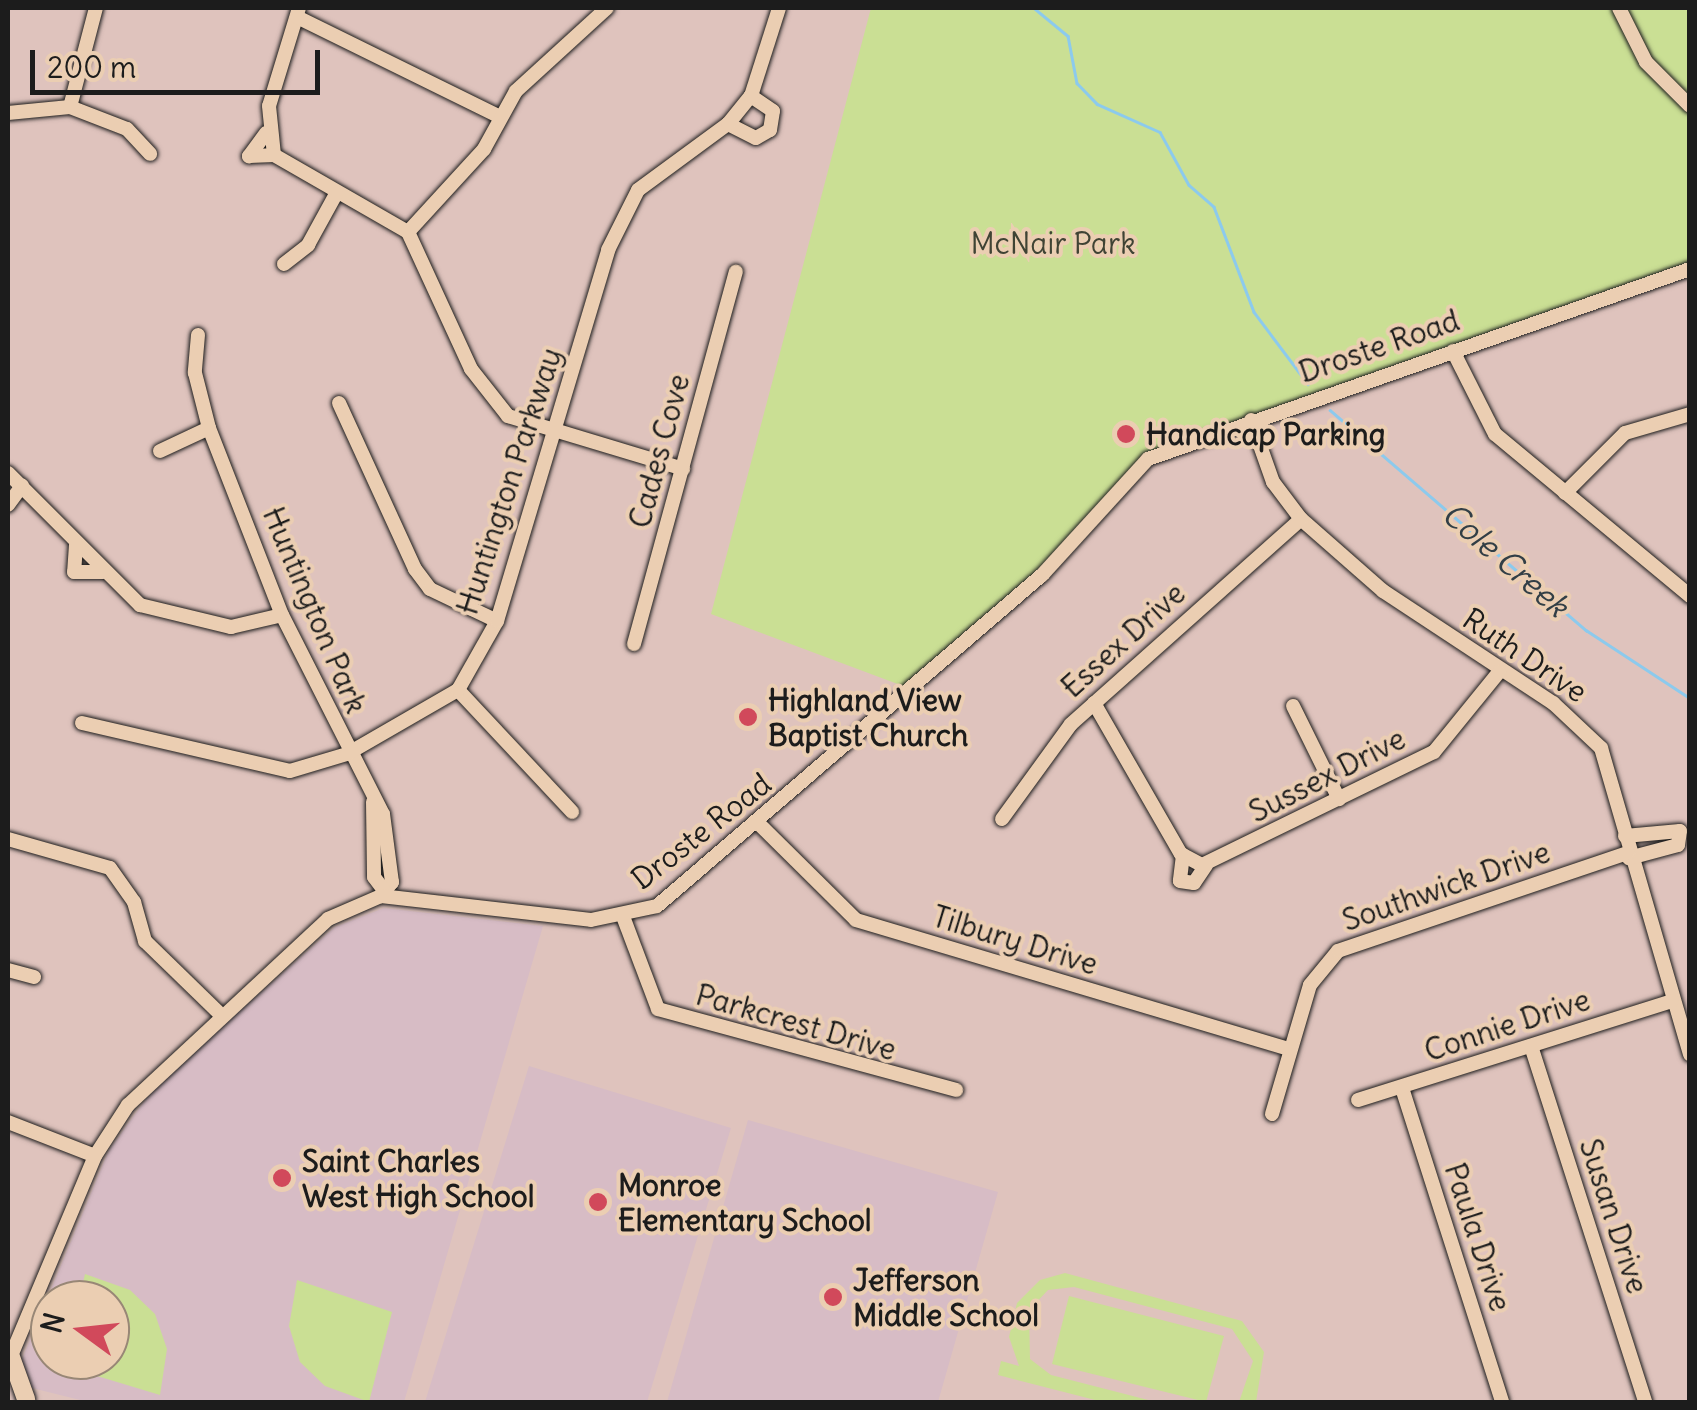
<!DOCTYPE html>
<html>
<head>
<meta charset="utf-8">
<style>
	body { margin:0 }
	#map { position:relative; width:1697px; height:1410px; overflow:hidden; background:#dfc3bd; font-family:Delius,sans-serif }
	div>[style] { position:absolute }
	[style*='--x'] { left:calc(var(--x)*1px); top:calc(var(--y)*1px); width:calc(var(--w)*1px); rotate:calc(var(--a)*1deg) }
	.built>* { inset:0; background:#d7bcc5 }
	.green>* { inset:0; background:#cadf94 }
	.stream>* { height:2.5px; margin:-1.25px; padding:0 1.25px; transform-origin:1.25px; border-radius:1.25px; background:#8ccaed }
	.roads { filter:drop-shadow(0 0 2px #1c1c1c) drop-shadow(0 0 2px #1c1c1c) }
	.minor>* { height:14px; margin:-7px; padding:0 7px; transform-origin:7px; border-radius:7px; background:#ebceb2 }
	.major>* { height:18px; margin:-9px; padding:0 9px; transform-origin:9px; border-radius:9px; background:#ebceb2 }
	.dots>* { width:28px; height:28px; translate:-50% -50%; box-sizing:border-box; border:5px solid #ebceb2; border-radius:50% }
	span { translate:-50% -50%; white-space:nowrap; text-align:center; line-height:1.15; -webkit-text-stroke:8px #ebceb2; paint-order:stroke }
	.park-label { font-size:30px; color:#3f4334 }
	.street-label { font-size:30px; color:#1c1c1c }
	.poi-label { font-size:30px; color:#1c1c1c; font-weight:700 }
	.left { translate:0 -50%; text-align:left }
	.water-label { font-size:32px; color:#323f46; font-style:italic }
	.frame { position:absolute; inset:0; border:10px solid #1c1c1c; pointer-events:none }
	.north { position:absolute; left:30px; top:1280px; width:100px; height:100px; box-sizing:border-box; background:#ebceb2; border:2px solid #988776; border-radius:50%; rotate:285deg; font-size:28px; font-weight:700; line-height:40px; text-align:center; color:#1c1c1c }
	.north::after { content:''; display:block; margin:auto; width:35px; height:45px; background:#d1495b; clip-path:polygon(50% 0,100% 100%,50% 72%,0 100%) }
	.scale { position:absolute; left:30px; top:50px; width:290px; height:45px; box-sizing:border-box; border:5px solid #1c1c1c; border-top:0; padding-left:12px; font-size:30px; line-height:35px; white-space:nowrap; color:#1c1c1c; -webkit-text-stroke:8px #ebceb2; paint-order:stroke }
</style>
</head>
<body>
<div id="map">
	<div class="built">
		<div style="clip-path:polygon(evenodd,384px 908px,543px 926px,404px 1402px,88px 1402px,32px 1388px,20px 1364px,109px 1150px,157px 1084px,335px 927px,384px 908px,50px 1300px,110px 1300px,110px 1360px,50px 1360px,50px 1300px)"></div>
		<div style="clip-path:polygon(529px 1066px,731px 1128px,647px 1402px,425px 1402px)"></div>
		<div style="clip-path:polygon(748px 1120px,998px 1192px,938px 1402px,667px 1402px)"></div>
	</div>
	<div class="green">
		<div style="clip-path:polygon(871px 8px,1689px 8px,1689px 264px,1148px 459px,1042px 575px,911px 689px,711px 614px)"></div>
		<div style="clip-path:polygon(1065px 1273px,1242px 1321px,1264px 1352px,1256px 1402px,1239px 1402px,1253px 1361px,1232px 1329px,1074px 1287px,1048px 1290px,1029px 1310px,1030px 1359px,1051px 1375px,1156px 1402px,1103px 1402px,998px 1375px,1001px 1361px,1019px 1366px,1009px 1337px,1017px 1303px,1040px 1280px)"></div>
		<div style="clip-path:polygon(85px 1274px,130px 1290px,155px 1314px,167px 1349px,160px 1395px,64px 1366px,110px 1360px,110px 1300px,79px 1300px)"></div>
		<div style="clip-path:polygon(297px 1280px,392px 1312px,369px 1402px,325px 1386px,300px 1362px,289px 1326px)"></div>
		<div style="clip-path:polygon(1069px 1296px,1224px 1336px,1206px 1402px,1052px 1364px)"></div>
	</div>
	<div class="stream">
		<div style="--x:1034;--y:8;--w:44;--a:39.5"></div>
		<div style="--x:1068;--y:36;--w:48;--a:79.2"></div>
		<div style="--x:1077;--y:83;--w:29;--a:46"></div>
		<div style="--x:1097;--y:104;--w:69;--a:24"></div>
		<div style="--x:1160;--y:132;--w:60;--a:61.3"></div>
		<div style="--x:1189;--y:185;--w:33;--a:41"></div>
		<div style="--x:1214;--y:207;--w:112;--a:69.1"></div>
		<div style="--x:1254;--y:312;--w:90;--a:53.1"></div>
		<div style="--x:1330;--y:410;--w:338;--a:40.7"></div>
		<div style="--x:1586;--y:630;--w:124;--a:33.2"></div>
	</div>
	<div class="roads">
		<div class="minor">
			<div style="--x:299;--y:8;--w:102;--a:107"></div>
			<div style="--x:269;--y:106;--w:49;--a:84.2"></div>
			<div style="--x:274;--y:155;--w:155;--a:29.9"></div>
			<div style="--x:408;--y:232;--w:151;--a:65.3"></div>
			<div style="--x:471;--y:369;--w:60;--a:51.8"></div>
			<div style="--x:508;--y:416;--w:183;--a:16.8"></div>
			<div style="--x:1619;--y:8;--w:60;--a:63.4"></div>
			<div style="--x:1646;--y:62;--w:62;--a:45"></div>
			<div style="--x:297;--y:17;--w:226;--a:26.2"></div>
			<div style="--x:70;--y:107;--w:102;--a:-75.3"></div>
			<div style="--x:8;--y:113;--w:62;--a:-5.5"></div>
			<div style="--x:70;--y:107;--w:61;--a:21.1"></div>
			<div style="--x:127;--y:129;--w:34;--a:47"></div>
			<div style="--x:728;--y:124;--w:31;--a:27"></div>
			<div style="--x:756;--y:138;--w:16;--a:-30"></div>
			<div style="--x:770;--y:130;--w:19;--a:-81"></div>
			<div style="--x:773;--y:111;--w:27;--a:-146"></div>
			<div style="--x:266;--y:133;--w:29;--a:126"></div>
			<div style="--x:249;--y:156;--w:25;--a:-2"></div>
			<div style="--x:408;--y:232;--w:113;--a:-47.5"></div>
			<div style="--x:484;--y:149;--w:66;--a:-61.1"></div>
			<div style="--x:516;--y:91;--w:123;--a:-42.4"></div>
			<div style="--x:284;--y:264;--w:31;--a:-38"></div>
			<div style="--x:308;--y:245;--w:58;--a:-61.2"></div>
			<div style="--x:198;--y:335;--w:38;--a:95"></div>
			<div style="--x:195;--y:373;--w:57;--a:75.7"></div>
			<div style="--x:209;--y:428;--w:201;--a:68.7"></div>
			<div style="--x:282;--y:615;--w:223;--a:63.1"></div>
			<div style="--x:383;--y:814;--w:69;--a:82.5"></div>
			<div style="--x:392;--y:882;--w:18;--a:128"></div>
			<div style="--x:1453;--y:351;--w:93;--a:63.2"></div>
			<div style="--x:1495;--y:434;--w:254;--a:39.7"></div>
			<div style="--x:339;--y:403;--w:183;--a:65.4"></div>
			<div style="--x:415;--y:569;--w:25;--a:53"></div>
			<div style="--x:430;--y:589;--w:74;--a:25.5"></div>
			<div style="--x:1251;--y:420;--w:66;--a:70.5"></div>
			<div style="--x:1273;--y:482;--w:46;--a:52.9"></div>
			<div style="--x:1301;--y:519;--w:109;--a:41.3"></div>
			<div style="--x:1383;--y:591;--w:204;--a:33.4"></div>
			<div style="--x:1553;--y:703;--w:66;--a:43.2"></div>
			<div style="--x:1601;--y:748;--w:319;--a:73.8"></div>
			<div style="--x:160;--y:451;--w:54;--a:-25.1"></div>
			<div style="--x:8;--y:473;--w:187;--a:45"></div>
			<div style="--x:140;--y:605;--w:94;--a:13.6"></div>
			<div style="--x:231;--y:627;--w:52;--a:-13.2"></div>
			<div style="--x:1565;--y:493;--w:85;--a:-45"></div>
			<div style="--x:1625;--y:433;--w:68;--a:-16.3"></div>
			<div style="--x:8;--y:505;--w:24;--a:-54"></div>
			<div style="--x:76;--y:545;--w:27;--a:94"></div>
			<div style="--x:74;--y:572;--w:29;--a:0"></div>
			<div style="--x:634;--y:644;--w:386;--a:-74.7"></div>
			<div style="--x:458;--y:690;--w:167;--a:46.9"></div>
			<div style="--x:1094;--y:703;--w:174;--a:60.1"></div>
			<div style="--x:1181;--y:854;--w:24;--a:28"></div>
			<div style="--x:1202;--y:865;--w:258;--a:-26"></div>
			<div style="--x:1434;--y:752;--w:103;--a:-50.9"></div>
			<div style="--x:1293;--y:706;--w:104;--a:63.7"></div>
			<div style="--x:82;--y:723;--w:213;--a:13"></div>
			<div style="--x:290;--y:771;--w:59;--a:-16.6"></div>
			<div style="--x:347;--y:754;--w:128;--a:-30"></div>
			<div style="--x:458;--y:690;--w:79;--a:-60.5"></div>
			<div style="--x:497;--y:621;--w:387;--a:-73.3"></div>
			<div style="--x:608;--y:250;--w:67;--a:-63.4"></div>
			<div style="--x:638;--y:190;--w:112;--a:-36.3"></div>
			<div style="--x:728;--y:124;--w:36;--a:-51"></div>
			<div style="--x:751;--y:96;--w:92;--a:-72.3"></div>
			<div style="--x:373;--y:802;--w:75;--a:89.2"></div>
			<div style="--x:374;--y:877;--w:15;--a:53"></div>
			<div style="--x:1002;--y:819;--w:117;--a:-54"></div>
			<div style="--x:1071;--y:724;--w:308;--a:-41.7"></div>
			<div style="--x:759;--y:824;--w:136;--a:44.7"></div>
			<div style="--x:856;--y:920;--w:452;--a:16.6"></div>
			<div style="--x:1625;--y:836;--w:55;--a:-5.2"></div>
			<div style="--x:1680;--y:831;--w:14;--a:98"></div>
			<div style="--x:1678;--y:845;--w:51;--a:165.1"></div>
			<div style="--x:8;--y:839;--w:106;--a:15.9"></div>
			<div style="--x:110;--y:868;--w:42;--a:54.8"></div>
			<div style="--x:134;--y:902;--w:41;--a:74.2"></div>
			<div style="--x:145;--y:941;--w:102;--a:44.2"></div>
			<div style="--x:1183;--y:855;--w:26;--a:97"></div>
			<div style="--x:1180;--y:881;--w:14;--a:8"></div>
			<div style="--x:1194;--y:883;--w:22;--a:-56"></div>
			<div style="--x:624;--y:919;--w:96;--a:69.3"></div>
			<div style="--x:658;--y:1009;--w:309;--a:15.2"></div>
			<div style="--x:8;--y:970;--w:27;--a:15"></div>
			<div style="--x:1531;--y:1046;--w:374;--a:72.2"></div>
			<div style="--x:1402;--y:1088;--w:330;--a:72.3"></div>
			<div style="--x:1358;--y:1100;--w:329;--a:-17.5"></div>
			<div style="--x:1272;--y:1114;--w:134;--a:-73.6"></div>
			<div style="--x:1310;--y:985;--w:44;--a:-50.5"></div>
			<div style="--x:1338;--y:951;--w:306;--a:-18.7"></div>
			<div style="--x:8;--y:1122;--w:93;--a:21.3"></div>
			<div style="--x:8;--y:1363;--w:225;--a:-67.2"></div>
			<div style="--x:95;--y:1156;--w:61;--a:-57.1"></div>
			<div style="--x:128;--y:1105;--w:273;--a:-42.9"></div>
			<div style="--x:328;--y:919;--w:58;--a:-23.5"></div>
			<div style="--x:381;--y:896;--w:211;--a:6.5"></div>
			<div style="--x:591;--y:920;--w:67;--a:-12"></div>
			<div style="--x:657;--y:906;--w:508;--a:-40.69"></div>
			<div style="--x:1042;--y:575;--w:157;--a:-47.6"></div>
			<div style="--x:1148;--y:459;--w:574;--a:-19.32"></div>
		</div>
		<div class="major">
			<div style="--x:11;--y:1357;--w:45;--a:70.3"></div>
		</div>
	</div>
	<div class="dots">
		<div style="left:1126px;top:434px;background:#d1495b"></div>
		<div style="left:748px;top:717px;background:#d1495b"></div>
		<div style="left:282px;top:1178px;background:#d1495b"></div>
		<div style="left:598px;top:1202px;background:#d1495b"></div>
		<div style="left:833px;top:1297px;background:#d1495b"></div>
	</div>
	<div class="park-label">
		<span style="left:1053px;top:243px">McNair Park</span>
	</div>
	<div class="street-label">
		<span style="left:1379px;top:346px;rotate:-19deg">Droste Road</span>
		<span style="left:659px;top:451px;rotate:-75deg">Cades Cove</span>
		<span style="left:509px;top:481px;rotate:-72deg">Huntington Parkway</span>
		<span style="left:315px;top:610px;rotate:67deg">Huntington Park</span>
		<span style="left:1123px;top:640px;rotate:-42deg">Essex Drive</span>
		<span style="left:1525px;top:655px;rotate:34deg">Ruth Drive</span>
		<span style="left:1327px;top:775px;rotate:-27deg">Sussex Drive</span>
		<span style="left:701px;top:831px;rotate:-38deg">Droste Road</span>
		<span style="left:1446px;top:886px;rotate:-19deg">Southwick Drive</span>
		<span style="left:1015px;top:940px;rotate:17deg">Tilbury Drive</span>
		<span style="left:796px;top:1022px;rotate:16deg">Parkcrest Drive</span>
		<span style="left:1507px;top:1025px;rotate:-18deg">Connie Drive</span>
		<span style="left:1614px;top:1216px;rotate:72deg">Susan Drive</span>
		<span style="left:1478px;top:1237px;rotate:72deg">Paula Drive</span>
	</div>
	<div class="poi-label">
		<span class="left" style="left:1146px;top:434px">Handicap Parking</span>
		<span class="left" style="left:768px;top:717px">Highland View<br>Baptist Church</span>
		<span class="left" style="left:302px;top:1178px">Saint Charles<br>West High School</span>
		<span class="left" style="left:618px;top:1202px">Monroe<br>Elementary School</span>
		<span class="left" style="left:853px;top:1297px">Jefferson<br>Middle School</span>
	</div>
	<div class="water-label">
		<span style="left:1505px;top:560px;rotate:41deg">Cole Creek</span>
	</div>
	<div class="frame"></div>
	<div class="north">N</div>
	<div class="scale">200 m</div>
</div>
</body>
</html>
